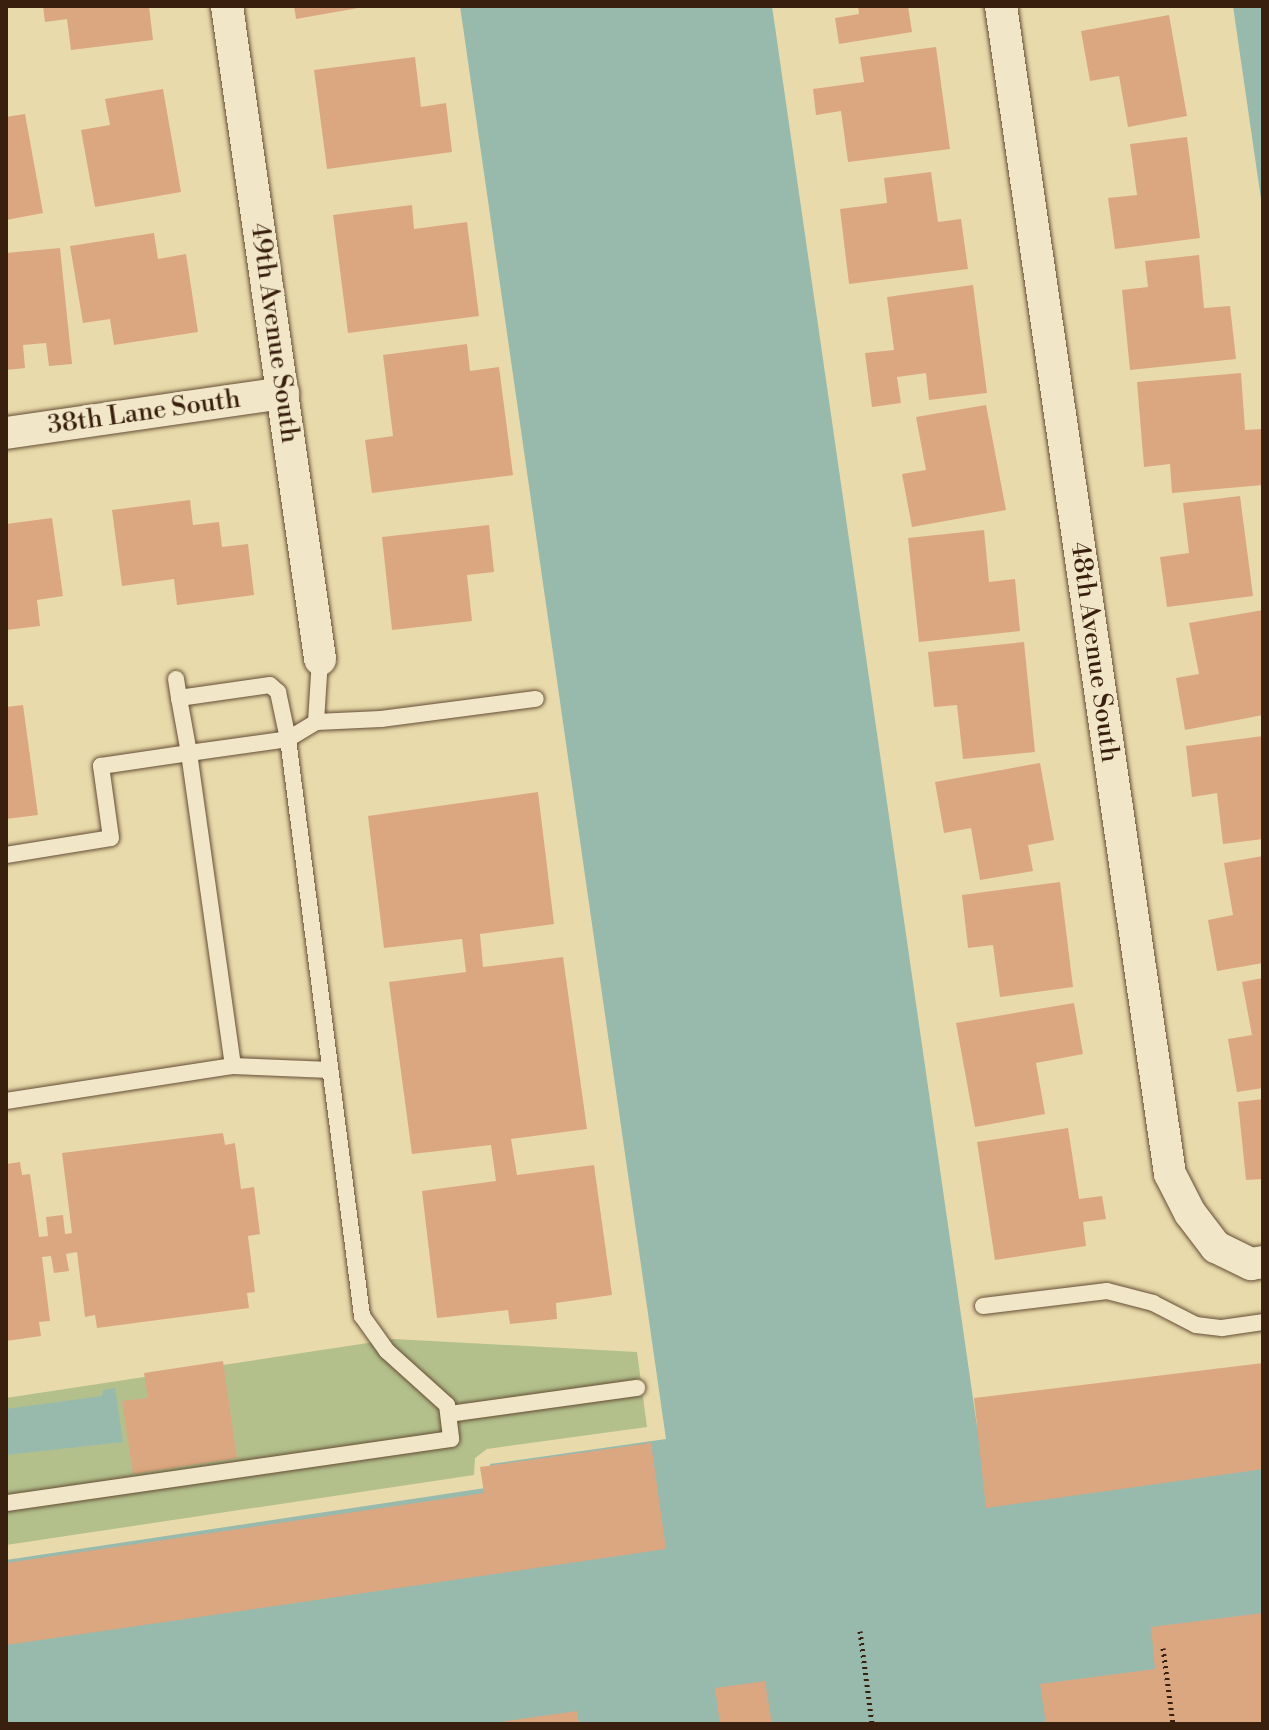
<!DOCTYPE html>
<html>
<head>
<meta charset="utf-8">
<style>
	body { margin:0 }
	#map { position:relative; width:1269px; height:1730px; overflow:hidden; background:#e9daab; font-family:"Libre Bodoni",serif }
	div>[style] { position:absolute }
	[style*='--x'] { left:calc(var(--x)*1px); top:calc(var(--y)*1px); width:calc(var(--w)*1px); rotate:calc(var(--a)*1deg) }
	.green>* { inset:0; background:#b3c08c }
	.water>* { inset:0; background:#97baad }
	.building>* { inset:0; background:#dba781 }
	.path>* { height:5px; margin-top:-2.5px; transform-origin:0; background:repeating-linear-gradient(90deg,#391f0e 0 2px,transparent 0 6px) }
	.roads { filter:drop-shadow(0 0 2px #654e35) drop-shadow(0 0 2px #654e35) }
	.lane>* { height:16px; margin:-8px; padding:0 8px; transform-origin:8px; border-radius:8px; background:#f1e7c8 }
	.street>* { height:32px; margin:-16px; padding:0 16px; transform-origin:16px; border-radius:16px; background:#f1e7c8 }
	span { translate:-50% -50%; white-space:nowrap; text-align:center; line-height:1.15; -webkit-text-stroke:6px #f1e7c8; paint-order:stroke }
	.street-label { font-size:26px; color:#391f0e }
	.frame { position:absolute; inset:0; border:8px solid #391f0e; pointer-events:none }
</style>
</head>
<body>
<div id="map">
	<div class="green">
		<div style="clip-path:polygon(394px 1339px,637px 1352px,647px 1427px,487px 1449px,475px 1458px,474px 1475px,6px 1545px,6px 1398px)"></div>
	</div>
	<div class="water">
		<div style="clip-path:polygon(460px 6px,772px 6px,977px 1426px,1263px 1382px,1263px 1724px,6px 1724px,6px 1560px,492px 1487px,490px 1464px,666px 1439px)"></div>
		<div style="clip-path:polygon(1233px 6px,1263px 6px,1263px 213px)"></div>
		<div style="clip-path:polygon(115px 1388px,123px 1442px,6px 1455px,6px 1409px,102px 1396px,103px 1390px)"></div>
	</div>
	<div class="building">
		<div style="clip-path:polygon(43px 6px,149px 6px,153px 40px,71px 50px,67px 19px,45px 22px)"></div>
		<div style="clip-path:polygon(294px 6px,358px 6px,358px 8px,296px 19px)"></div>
		<div style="clip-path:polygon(858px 6px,908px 6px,912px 32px,839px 44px,835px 18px,859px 14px)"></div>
		<div style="clip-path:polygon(1169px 15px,1187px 116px,1128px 127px,1119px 76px,1090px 81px,1081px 31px)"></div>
		<div style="clip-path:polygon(936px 47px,950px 149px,848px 162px,841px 111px,816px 115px,813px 89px,864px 82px,860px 57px)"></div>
		<div style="clip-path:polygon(415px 57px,421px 107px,446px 103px,452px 152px,327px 169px,314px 70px)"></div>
		<div style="clip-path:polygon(163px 89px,181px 192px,95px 207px,81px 130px,110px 125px,105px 99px)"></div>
		<div style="clip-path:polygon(25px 114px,43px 213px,6px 220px,6px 117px)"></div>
		<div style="clip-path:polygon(1187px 137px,1200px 238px,1115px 249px,1108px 198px,1137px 195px,1130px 144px)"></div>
		<div style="clip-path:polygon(931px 172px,938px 222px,961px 219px,968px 269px,849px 284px,840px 209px,887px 203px,884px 178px)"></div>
		<div style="clip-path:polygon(412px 205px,414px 229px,467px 222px,479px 316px,348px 333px,333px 215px)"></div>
		<div style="clip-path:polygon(154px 233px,158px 259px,186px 254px,198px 332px,114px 345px,110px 319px,83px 323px,70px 246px)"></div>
		<div style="clip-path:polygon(60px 248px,72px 364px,49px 366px,46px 343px,23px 345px,25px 368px,6px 370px,6px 253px)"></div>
		<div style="clip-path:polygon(1199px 255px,1204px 308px,1230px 306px,1236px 359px,1130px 370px,1122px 290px,1148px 287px,1145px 261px)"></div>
		<div style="clip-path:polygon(973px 285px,987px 393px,929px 400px,926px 373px,897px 377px,901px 403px,872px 407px,865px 353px,894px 350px,887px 297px)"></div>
		<div style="clip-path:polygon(467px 344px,470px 371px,499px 367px,513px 475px,372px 493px,365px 440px,393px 436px,383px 355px)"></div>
		<div style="clip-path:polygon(1241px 373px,1245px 430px,1263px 429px,1263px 485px,1172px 493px,1170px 464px,1144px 467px,1137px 382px)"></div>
		<div style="clip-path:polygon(986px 405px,1006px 510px,912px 527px,902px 474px,926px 470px,916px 417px)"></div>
		<div style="clip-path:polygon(1240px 496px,1253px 596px,1167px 607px,1160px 557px,1189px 553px,1183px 503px)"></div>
		<div style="clip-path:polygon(190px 500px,193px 525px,219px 522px,222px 547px,248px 544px,254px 595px,177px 605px,174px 579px,122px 586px,112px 510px)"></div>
		<div style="clip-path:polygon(52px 518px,63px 596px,37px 600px,40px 626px,6px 630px,6px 524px)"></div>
		<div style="clip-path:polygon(489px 525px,494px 572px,467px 575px,472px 621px,392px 630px,382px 537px)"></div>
		<div style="clip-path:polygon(984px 530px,989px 582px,1015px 579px,1020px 631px,919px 642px,908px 538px)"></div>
		<div style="clip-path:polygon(1263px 610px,1263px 715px,1185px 730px,1176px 678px,1199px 674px,1189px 623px)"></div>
		<div style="clip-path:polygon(1024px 642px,1035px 752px,963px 759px,957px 705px,934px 707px,928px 652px)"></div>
		<div style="clip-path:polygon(23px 705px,38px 815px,6px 819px,6px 707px)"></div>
		<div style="clip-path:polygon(1263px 736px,1263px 839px,1223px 844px,1217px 793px,1192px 797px,1186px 746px)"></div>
		<div style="clip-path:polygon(1040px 763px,1054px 840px,1028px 845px,1033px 871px,980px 880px,971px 828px,944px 833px,935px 782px)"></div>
		<div style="clip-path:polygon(538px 792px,554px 924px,480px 934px,483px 967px,563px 957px,587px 1129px,511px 1139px,517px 1175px,594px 1165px,612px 1295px,556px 1303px,557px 1319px,510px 1324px,508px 1310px,437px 1318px,422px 1191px,496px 1181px,491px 1145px,412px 1154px,389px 982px,466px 972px,462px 939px,384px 948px,368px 816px)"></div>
		<div style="clip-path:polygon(1263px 856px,1263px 963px,1217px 971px,1208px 920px,1233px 915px,1224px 863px)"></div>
		<div style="clip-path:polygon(1060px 882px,1073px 987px,1000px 997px,993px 945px,968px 948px,962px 895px)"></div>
		<div style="clip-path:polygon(1263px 978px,1263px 1088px,1237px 1092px,1228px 1039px,1252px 1035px,1242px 982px)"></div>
		<div style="clip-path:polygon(1074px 1003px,1083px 1054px,1036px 1063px,1045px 1114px,975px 1127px,956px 1023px)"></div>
		<div style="clip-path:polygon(1263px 1099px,1263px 1179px,1246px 1180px,1238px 1102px)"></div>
		<div style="clip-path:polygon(1068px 1128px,1079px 1199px,1102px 1196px,1106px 1219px,1083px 1222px,1086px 1246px,995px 1260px,977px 1142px)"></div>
		<div style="clip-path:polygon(223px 1133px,225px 1145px,235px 1143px,241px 1189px,254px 1187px,260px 1234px,248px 1236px,255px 1292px,247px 1293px,249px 1308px,97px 1328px,95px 1315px,85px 1317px,77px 1252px,66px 1254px,69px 1271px,54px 1273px,51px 1256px,42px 1257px,50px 1321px,39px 1322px,41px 1336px,6px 1341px,6px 1164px,20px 1162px,22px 1175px,30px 1174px,39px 1237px,48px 1236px,46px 1217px,63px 1215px,65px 1234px,72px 1233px,62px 1153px)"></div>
		<div style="clip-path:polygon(223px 1361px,237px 1458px,133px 1474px,122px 1401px,148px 1398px,144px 1373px)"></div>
		<div style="clip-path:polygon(1263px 1363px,1263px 1469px,986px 1508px,974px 1398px)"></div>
		<div style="clip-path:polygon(651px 1443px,666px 1549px,6px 1645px,6px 1563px,484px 1493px,480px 1467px)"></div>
		<div style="clip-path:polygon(1263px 1613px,1263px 1724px,1046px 1724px,1040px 1684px,1155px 1669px,1151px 1627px)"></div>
		<div style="clip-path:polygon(765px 1681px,772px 1724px,720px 1724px,715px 1688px)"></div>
		<div style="clip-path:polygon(577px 1711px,579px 1724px,500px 1724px,500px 1722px)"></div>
	</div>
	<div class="path">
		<div style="--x:860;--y:1631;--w:94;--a:82.6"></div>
		<div style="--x:1163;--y:1648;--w:77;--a:82.5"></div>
	</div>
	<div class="roads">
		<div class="lane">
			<div style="--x:176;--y:679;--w:19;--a:81"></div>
			<div style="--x:316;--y:722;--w:63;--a:-86.4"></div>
			<div style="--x:6;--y:855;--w:106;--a:-9.2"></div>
			<div style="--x:111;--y:838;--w:73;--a:-97.9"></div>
			<div style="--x:101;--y:766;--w:89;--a:-8.4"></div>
			<div style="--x:189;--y:753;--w:56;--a:-100.3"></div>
			<div style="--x:179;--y:698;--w:92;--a:-8.1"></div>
			<div style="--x:270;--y:685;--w:11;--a:41"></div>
			<div style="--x:278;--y:692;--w:48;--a:78"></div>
			<div style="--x:288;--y:739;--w:582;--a:82.69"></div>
			<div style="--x:362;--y:1316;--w:43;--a:54.5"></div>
			<div style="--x:387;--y:1351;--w:81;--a:42"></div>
			<div style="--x:447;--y:1405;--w:34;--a:83"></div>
			<div style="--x:451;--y:1439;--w:450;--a:171.8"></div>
			<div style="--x:233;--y:1066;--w:97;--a:2.4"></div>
			<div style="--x:6;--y:1101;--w:230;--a:-8.8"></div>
			<div style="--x:233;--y:1066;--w:316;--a:-98"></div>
			<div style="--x:189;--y:753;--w:100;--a:-8"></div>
			<div style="--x:288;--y:739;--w:33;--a:-31"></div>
			<div style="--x:316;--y:722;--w:65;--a:-2.6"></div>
			<div style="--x:381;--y:719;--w:156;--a:-7.4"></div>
			<div style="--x:983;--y:1306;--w:125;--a:-6.9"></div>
			<div style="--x:1107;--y:1291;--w:48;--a:14.6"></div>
			<div style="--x:1153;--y:1303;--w:48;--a:27.1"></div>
			<div style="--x:1196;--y:1325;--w:26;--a:7"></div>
			<div style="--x:1222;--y:1328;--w:41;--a:-8.3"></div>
			<div style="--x:449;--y:1414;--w:190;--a:-7.9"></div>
		</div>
		<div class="street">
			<div style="--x:227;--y:6;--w:660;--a:81.89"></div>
			<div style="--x:1001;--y:6;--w:1180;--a:81.77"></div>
			<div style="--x:1170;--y:1174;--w:44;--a:62.9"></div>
			<div style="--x:1190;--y:1213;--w:43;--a:52.6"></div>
			<div style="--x:1216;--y:1247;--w:39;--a:26"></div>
			<div style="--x:1251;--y:1264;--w:12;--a:-9"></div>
			<div style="--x:6;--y:433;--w:280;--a:-8.2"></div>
		</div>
	</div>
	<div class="street-label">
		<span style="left:274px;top:333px;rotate:82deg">49th Avenue South</span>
		<span style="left:144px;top:413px;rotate:-8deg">38th Lane South</span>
		<span style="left:1094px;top:652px;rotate:82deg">48th Avenue South</span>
	</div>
	<div class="frame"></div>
</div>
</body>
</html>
